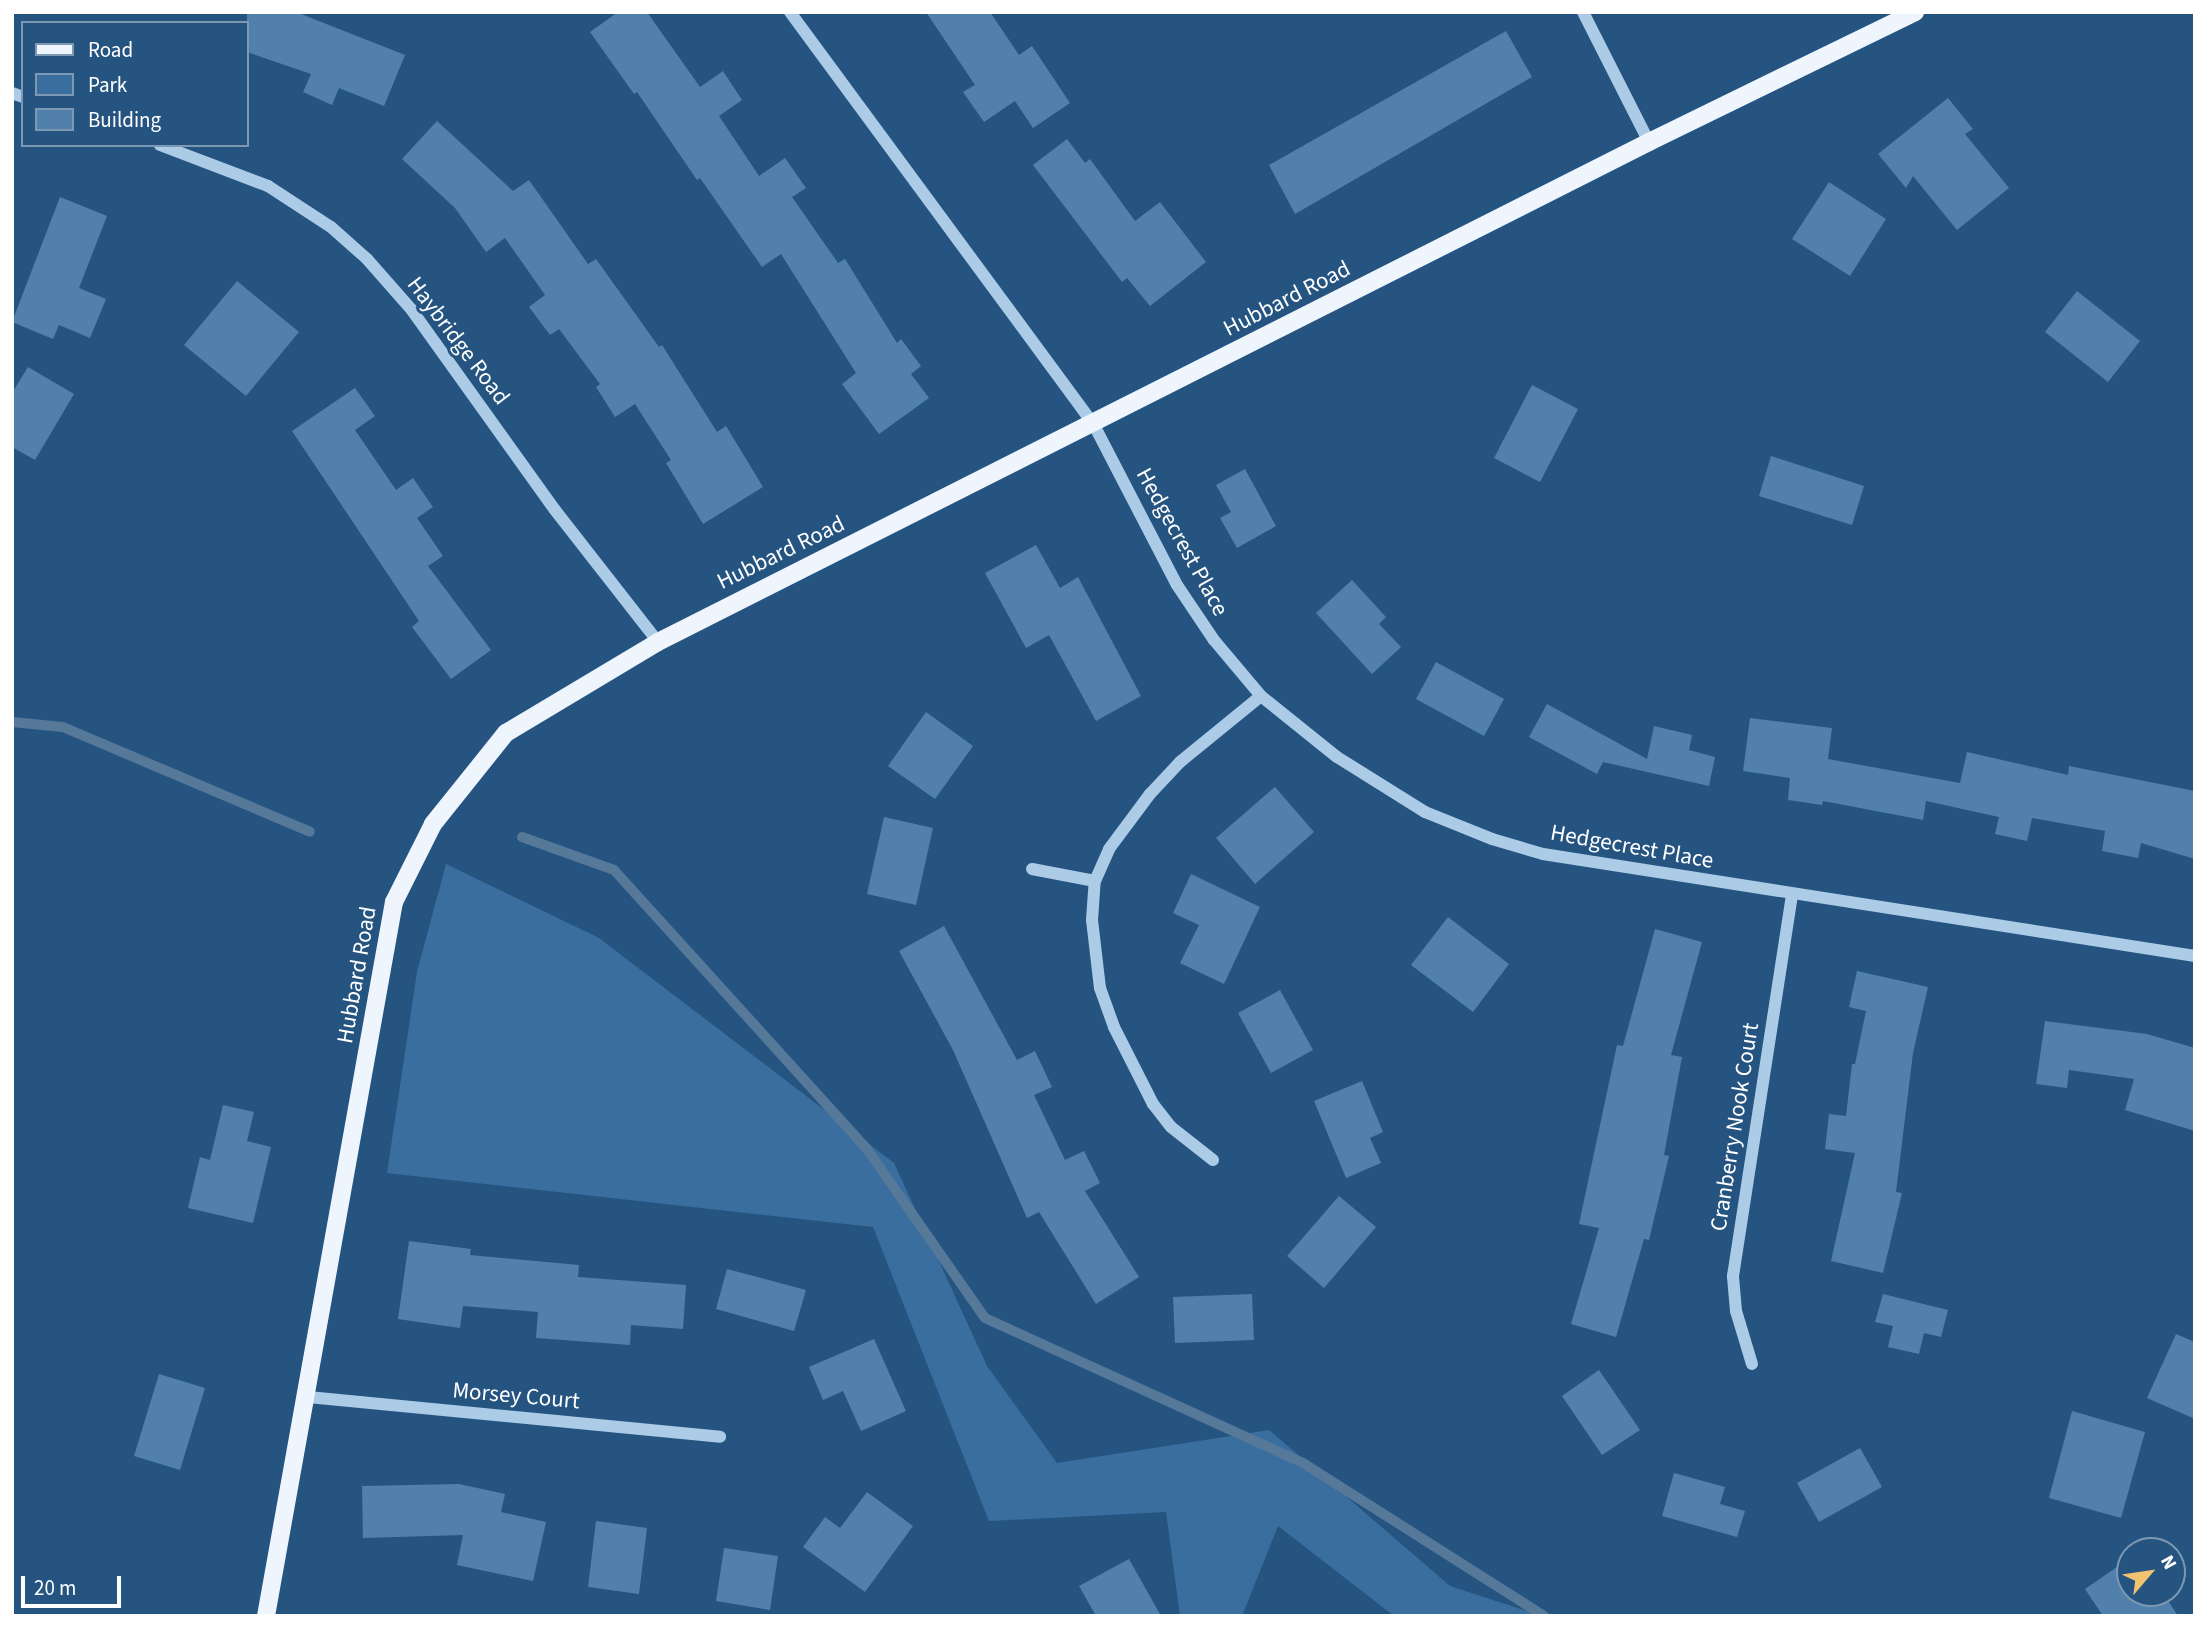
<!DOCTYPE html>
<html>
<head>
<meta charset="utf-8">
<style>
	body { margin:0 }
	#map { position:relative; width:2207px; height:1628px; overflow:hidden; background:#255481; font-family:"Source Sans 3",sans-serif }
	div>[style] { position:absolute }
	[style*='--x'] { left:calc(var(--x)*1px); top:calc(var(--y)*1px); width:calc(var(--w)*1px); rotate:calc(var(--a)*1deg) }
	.green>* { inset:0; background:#396e9f }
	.stream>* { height:10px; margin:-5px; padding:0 5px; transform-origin:5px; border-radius:5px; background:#577999 }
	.building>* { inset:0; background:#5180ac }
	.minor>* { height:12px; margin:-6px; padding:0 6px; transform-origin:6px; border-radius:6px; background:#accbe7 }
	.major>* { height:18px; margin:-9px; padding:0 9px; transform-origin:9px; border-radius:9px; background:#eef5fd }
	span { translate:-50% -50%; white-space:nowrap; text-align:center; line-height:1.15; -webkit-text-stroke:6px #255481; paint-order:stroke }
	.street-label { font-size:23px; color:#fff }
	.frame { position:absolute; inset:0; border:14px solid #fff; pointer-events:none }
	.legend { position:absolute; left:21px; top:21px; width:228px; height:126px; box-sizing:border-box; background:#255481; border:2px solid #7c98b3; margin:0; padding:9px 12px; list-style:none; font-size:21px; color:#fff }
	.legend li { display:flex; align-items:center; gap:14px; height:35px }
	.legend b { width:35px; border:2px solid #7c98b3 }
	.north { position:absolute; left:2116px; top:1537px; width:70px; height:70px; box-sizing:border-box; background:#255481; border:2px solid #7c98b3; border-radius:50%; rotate:61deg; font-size:19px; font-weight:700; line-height:28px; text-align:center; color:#fff }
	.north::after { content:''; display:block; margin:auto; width:24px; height:32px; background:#f1c270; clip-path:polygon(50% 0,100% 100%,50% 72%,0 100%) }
	.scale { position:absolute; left:21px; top:1576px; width:100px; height:32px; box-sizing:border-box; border:4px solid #fff; border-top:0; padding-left:9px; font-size:21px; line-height:24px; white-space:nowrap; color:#fff; -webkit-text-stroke:5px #255481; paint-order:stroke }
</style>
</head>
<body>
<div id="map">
	<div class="green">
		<div style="clip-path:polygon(446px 864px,599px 938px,894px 1163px,987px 1366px,1057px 1463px,1269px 1430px,1450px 1586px,1542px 1616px,1394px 1616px,1278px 1526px,1242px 1616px,1180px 1616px,1166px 1512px,989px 1521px,873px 1227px,387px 1173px,417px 972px)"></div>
	</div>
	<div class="stream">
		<div style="--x:12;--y:722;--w:51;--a:5.6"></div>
		<div style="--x:63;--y:727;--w:268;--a:23"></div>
		<div style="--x:522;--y:837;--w:98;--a:19.7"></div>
		<div style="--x:614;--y:870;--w:377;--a:47.8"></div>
		<div style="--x:867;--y:1149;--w:206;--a:55.1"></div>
		<div style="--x:985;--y:1318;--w:349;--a:24.5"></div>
		<div style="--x:1303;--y:1463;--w:285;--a:32.4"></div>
	</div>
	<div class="building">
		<div style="clip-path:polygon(247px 12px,296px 12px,405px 55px,384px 106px,339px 88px,332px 105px,303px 92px,311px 74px,247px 52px)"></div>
		<div style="clip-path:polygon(618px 12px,647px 12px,700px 87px,723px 71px,742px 100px,719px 116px,759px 176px,785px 158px,806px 188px,792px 197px,838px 263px,845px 259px,897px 343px,901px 339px,921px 366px,911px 374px,929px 398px,879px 434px,842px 384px,856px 373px,781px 254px,762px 267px,700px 178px,697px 180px,637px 92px,634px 94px,590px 32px)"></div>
		<div style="clip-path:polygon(926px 12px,990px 12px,1019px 55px,1032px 46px,1070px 103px,1033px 128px,1015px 101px,984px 122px,963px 92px,975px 85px)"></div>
		<div style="clip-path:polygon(1506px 31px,1532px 77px,1295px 214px,1269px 165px)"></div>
		<div style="clip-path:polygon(1948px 98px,1973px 129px,1965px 134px,2009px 188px,1957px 230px,1913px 176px,1906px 188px,1878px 154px)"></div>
		<div style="clip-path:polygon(437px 121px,513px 191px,529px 180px,588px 264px,596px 259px,659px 347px,662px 345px,717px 432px,726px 426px,763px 487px,703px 524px,666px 463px,671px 460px,635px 404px,615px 417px,596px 387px,600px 384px,559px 329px,550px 335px,529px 307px,545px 295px,505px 238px,486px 252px,455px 208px,402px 159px)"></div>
		<div style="clip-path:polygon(1067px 139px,1085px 163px,1090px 159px,1135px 221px,1160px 202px,1206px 262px,1150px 306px,1127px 278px,1122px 282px,1033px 165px)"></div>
		<div style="clip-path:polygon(1829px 182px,1886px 219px,1850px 276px,1792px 239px)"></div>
		<div style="clip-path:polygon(60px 197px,107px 216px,79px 288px,106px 299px,90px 338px,59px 325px,53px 339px,12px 322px)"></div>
		<div style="clip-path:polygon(237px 281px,299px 332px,246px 396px,184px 345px)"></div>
		<div style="clip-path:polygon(2077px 291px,2140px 341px,2108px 382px,2045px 332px)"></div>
		<div style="clip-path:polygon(28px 367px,74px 394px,35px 460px,12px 447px,12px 393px)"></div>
		<div style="clip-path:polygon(1532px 385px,1578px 409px,1540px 482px,1494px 458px)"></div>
		<div style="clip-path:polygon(355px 388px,375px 416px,355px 430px,396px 490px,413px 478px,433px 507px,417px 518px,443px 556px,428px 566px,491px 650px,451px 679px,412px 627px,419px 621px,292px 431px)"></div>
		<div style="clip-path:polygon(1771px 456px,1864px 486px,1852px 525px,1759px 496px)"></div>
		<div style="clip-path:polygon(1245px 469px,1276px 526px,1237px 548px,1220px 518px,1231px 512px,1216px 485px)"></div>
		<div style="clip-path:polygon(1036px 545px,1060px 588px,1078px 577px,1141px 696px,1096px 721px,1049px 635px,1026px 648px,985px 573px)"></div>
		<div style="clip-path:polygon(1352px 580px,1386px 617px,1379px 624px,1401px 647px,1372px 674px,1316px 613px)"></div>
		<div style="clip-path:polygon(1436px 662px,1504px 699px,1484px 736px,1416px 699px)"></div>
		<div style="clip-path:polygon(1547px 704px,1647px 759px,1654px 726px,1692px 735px,1689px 750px,1715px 757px,1709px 786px,1603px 762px,1597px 774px,1529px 737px)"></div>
		<div style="clip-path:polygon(926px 712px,973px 746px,935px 799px,888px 766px)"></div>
		<div style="clip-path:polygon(1750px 718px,1832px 728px,1828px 759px,1960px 783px,1967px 752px,2068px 775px,2069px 766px,2195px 791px,2195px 859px,2141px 843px,2138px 858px,2102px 851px,2105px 831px,2032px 818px,2027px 841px,1995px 834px,1999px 817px,1926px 801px,1923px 820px,1823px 801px,1822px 805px,1788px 800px,1790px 778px,1743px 771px)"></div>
		<div style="clip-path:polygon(1275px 787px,1314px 832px,1255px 884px,1216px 838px)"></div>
		<div style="clip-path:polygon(884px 817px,933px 828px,916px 905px,867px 894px)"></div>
		<div style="clip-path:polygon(1191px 874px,1260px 907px,1224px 984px,1180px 963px,1199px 925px,1173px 913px)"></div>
		<div style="clip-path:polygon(1448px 917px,1509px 964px,1473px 1012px,1411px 965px)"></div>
		<div style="clip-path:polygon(944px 926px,1017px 1060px,1035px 1051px,1052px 1087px,1034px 1095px,1065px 1160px,1084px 1151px,1100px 1183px,1085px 1191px,1139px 1277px,1096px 1304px,1039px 1212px,1027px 1218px,953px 1050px,899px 951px)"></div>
		<div style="clip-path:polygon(1655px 929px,1702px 942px,1671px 1055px,1682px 1057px,1664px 1155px,1669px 1156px,1649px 1240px,1644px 1239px,1616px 1337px,1571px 1324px,1599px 1228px,1579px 1224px,1617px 1045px,1623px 1046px)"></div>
		<div style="clip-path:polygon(1857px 971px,1928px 987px,1913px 1053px,1896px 1192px,1902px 1193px,1883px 1273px,1831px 1261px,1855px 1153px,1825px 1149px,1829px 1114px,1846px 1116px,1852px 1064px,1855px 1064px,1866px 1011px,1849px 1007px)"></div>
		<div style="clip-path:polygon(1280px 990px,1313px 1050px,1271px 1073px,1238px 1013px)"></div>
		<div style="clip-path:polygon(2045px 1021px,2147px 1034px,2195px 1048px,2195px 1131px,2125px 1110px,2134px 1079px,2069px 1070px,2067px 1088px,2036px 1084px)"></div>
		<div style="clip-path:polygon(1362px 1081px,1383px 1132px,1370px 1138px,1381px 1163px,1346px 1178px,1314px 1101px)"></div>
		<div style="clip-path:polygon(223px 1105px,254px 1112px,247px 1141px,271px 1147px,253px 1223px,188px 1208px,200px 1157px,210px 1160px)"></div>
		<div style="clip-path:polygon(1339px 1196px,1376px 1227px,1324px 1288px,1287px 1256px)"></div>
		<div style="clip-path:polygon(409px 1241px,471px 1249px,470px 1255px,579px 1265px,578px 1277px,686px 1285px,683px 1329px,631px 1325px,630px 1345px,536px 1338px,538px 1312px,463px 1306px,460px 1328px,398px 1319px)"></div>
		<div style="clip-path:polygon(727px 1269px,806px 1290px,794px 1331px,716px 1309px)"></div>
		<div style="clip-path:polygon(1252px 1294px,1254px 1340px,1175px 1343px,1173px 1297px)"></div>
		<div style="clip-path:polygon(1883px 1294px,1948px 1310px,1941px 1337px,1924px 1333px,1919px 1354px,1888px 1347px,1893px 1326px,1875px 1322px)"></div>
		<div style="clip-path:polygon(2176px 1334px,2195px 1342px,2195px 1419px,2147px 1398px)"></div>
		<div style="clip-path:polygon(874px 1339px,906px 1411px,861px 1431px,843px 1391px,823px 1400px,809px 1367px)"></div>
		<div style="clip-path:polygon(1599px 1370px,1640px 1430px,1602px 1455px,1562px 1396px)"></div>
		<div style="clip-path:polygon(159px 1374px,205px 1388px,180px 1470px,134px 1456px)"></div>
		<div style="clip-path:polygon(2072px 1411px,2145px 1432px,2121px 1518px,2049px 1498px)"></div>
		<div style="clip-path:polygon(1860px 1448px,1882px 1487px,1819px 1522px,1797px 1483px)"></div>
		<div style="clip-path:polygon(1674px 1473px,1725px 1487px,1720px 1504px,1745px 1511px,1737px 1537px,1662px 1516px)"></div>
		<div style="clip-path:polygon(459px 1484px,505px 1494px,501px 1512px,546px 1522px,533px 1581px,457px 1565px,463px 1535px,363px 1538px,362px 1486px)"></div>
		<div style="clip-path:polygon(867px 1492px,913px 1526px,865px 1592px,803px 1547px,825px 1517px,840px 1528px)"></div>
		<div style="clip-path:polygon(596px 1521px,647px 1528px,639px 1594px,588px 1587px)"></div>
		<div style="clip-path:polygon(724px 1548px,778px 1556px,770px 1610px,716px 1601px)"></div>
		<div style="clip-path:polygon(2130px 1558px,2130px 1593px,2163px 1593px,2178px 1616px,2103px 1616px,2085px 1589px)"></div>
		<div style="clip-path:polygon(1129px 1559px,1161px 1616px,1096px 1616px,1079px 1586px)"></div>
	</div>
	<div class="minor">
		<div style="--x:790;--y:12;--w:513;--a:53.64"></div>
		<div style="--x:1094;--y:425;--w:180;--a:62.6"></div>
		<div style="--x:1177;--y:585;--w:66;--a:56.1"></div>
		<div style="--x:1214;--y:640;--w:73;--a:50"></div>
		<div style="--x:1261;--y:696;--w:97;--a:38.8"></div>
		<div style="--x:1337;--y:757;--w:104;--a:32"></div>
		<div style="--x:1425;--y:812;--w:72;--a:21.9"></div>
		<div style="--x:1492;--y:839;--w:53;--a:16.4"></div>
		<div style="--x:1543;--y:854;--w:660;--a:8.89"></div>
		<div style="--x:1583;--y:12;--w:146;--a:63.1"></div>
		<div style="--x:12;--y:93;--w:12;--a:20"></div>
		<div style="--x:160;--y:145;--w:116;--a:20.8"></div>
		<div style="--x:268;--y:186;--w:75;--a:33.1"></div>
		<div style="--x:331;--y:227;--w:48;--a:41.6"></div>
		<div style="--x:367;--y:259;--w:67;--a:48.7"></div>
		<div style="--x:411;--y:309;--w:247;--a:54.4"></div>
		<div style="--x:555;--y:510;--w:167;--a:52"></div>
		<div style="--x:1032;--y:869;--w:64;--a:10.8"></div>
		<div style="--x:1213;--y:1160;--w:53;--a:-141.8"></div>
		<div style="--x:1171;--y:1127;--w:29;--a:-128"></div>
		<div style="--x:1153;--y:1104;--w:86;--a:-116.9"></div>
		<div style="--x:1114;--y:1027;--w:41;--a:-109.7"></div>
		<div style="--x:1100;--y:988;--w:68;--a:-96.7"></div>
		<div style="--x:1092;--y:920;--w:39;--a:-86"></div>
		<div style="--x:1095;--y:881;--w:35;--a:-66"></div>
		<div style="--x:1109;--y:849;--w:69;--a:-53.3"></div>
		<div style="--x:1150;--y:794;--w:44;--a:-46.8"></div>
		<div style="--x:1180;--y:762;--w:104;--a:-39.2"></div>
		<div style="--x:1752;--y:1364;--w:55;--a:-106.8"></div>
		<div style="--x:1736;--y:1311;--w:35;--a:-95"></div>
		<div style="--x:1733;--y:1276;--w:386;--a:-81.2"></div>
		<div style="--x:308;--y:1397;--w:414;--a:5.5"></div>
	</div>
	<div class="major">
		<div style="--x:266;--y:1616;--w:725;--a:-79.84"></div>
		<div style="--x:394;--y:902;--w:87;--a:-63.4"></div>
		<div style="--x:433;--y:824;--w:117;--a:-51.3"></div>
		<div style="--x:506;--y:733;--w:177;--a:-30.9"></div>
		<div style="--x:658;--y:642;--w:1110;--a:-26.77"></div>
		<div style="--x:1649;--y:142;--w:296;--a:-26"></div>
	</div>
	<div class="street-label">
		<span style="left:1287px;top:299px;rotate:-27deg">Hubbard Road</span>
		<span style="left:458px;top:341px;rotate:53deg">Haybridge Road</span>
		<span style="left:1182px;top:542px;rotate:61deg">Hedgecrest Place</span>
		<span style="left:781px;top:553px;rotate:-26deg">Hubbard Road</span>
		<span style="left:1632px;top:847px;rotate:10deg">Hedgecrest Place</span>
		<span style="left:357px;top:975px;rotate:-80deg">Hubbard Road</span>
		<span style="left:1735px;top:1127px;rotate:-81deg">Cranberry Nook Court</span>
		<span style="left:516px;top:1396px;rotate:5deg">Morsey Court</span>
	</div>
	<div class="frame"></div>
	<ul class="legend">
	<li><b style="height:9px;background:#eef5fd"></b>Road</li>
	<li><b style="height:19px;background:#396e9f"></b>Park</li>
	<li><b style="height:19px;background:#5180ac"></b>Building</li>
	</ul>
	<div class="north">N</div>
	<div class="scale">20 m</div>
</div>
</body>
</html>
